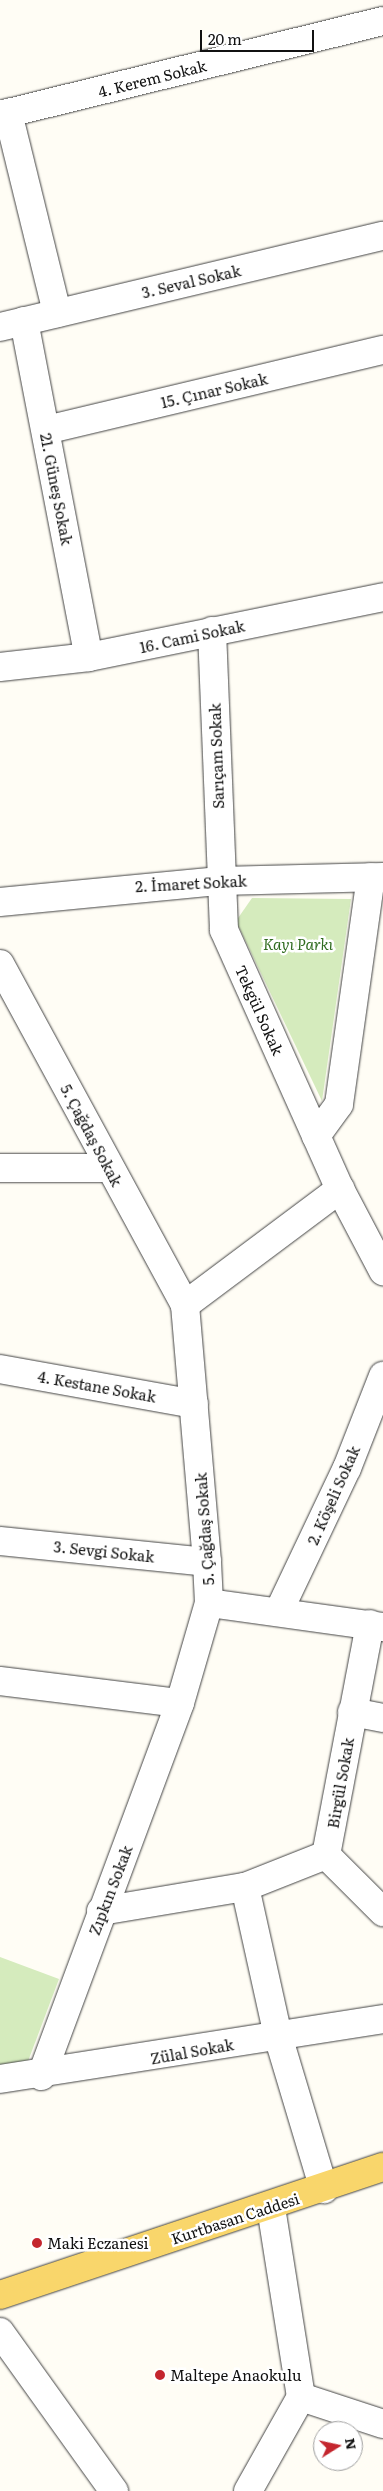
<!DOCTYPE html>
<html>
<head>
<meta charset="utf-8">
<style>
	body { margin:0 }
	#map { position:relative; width:383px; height:2491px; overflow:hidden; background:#fffdf5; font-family:Literata,serif }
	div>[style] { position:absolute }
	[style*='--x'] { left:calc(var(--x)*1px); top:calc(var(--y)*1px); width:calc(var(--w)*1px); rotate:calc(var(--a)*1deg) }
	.green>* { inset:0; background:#d5ebbd }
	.roads { filter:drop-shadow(0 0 1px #444) drop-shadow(0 0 1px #444) }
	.minor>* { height:28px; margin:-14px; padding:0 14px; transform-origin:14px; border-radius:14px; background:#fff }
	.major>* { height:28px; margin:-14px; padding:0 14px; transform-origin:14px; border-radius:14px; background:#f9d66b }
	.dots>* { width:14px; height:14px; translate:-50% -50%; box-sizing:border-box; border:2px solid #fff; border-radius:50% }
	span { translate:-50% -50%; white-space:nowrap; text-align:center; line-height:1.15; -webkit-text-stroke:5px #fff; paint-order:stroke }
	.street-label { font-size:15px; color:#111 }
	.park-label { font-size:15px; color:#2f6b1f; font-style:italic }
	.poi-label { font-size:15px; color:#111 }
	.left { translate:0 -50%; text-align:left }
	.north { position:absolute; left:313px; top:2421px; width:50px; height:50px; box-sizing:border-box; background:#fff; border:1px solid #a0a0a0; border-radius:50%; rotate:80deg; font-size:14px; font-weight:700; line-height:20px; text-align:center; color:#111 }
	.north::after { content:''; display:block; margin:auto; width:18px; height:22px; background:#c4262e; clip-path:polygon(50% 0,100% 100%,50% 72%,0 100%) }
	.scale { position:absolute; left:200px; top:30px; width:114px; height:22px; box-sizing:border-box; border:2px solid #111; border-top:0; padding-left:6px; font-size:15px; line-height:18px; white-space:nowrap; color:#111; -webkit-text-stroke:4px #fff; paint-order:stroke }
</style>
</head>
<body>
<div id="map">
	<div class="green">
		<div style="clip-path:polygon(252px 898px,351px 899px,322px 1101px,236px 921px)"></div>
		<div style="clip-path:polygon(0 1957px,59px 1979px,27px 2064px,0 2066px)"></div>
	</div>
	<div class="roads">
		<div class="minor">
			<div style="--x:8;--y:113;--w:206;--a:76.2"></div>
			<div style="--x:0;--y:115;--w:394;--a:-13.8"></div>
			<div style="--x:24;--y:321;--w:342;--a:79.1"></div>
			<div style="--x:0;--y:327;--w:394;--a:-13.4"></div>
			<div style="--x:46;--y:430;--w:346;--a:-13.4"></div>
			<div style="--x:212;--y:631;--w:299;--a:87.7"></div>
			<div style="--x:224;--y:930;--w:284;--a:65.9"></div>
			<div style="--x:340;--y:1189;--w:93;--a:62.3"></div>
			<div style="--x:0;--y:667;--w:90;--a:-6.4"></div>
			<div style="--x:89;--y:657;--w:300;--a:-11.5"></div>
			<div style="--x:0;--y:902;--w:221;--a:-5.5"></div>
			<div style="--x:220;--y:881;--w:163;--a:-1.4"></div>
			<div style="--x:0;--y:964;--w:388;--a:61.5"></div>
			<div style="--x:185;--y:1305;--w:258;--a:85.1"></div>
			<div style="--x:207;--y:1562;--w:41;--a:87.2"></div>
			<div style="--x:209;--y:1603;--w:104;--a:106.2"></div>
			<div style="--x:180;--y:1703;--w:398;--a:110.4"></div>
			<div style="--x:316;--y:1136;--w:39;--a:-54"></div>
			<div style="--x:339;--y:1104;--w:229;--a:-82"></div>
			<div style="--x:0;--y:1168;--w:110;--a:0"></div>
			<div style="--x:185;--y:1305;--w:194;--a:-36.8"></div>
			<div style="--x:0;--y:1369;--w:197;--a:10.2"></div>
			<div style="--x:0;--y:1541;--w:208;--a:5.8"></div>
			<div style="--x:209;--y:1603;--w:176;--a:7.9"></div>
			<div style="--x:279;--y:1611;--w:158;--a:-64.6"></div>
			<div style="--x:347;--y:1468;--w:99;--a:-68.6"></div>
			<div style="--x:0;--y:1681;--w:181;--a:7"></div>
			<div style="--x:352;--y:1712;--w:32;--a:11"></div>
			<div style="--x:326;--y:1855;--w:81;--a:45"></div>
			<div style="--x:245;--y:1887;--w:153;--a:77.5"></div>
			<div style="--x:278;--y:2036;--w:160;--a:73.3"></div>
			<div style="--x:101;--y:1911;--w:146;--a:-9.5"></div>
			<div style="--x:245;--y:1887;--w:87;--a:-21.6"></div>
			<div style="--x:326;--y:1855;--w:235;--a:-79.2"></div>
			<div style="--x:0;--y:2079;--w:388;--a:-8.9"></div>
			<div style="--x:0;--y:2332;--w:196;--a:54.4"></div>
			<div style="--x:301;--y:2397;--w:86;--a:18.2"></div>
			<div style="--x:248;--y:2491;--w:108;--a:-60.6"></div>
			<div style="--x:301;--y:2397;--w:192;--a:-99"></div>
		</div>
		<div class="major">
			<div style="--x:0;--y:2295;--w:404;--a:-18.5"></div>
		</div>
	</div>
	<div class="dots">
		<div style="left:37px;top:2243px;background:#c4262e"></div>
		<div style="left:160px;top:2375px;background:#c4262e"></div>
	</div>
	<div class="street-label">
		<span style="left:152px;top:78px;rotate:-14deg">4. Kerem Sokak</span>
		<span style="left:191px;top:281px;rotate:-13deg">3. Seval Sokak</span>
		<span style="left:214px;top:390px;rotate:-13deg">15. Çınar Sokak</span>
		<span style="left:57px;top:489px;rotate:79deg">21. Güneş Sokak</span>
		<span style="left:192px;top:636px;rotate:-12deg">16. Cami Sokak</span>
		<span style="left:216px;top:756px;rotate:-92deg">Sarıçam Sokak</span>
		<span style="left:191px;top:883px;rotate:-3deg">2. İmaret Sokak</span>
		<span style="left:260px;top:1010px;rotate:66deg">Tekgül Sokak</span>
		<span style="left:92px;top:1135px;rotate:62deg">5. Çağdaş Sokak</span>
		<span style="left:97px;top:1386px;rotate:10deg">4. Kestane Sokak</span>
		<span style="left:333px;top:1495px;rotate:-66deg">2. Köşeli Sokak</span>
		<span style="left:204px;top:1529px;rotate:-94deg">5. Çağdaş Sokak</span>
		<span style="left:104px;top:1551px;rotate:6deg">3. Sevgi Sokak</span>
		<span style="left:340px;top:1783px;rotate:-80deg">Birgül Sokak</span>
		<span style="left:110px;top:1890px;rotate:-69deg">Zıpkın Sokak</span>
		<span style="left:192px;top:2051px;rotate:-10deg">Zülal Sokak</span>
		<span style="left:235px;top:2218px;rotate:-18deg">Kurtbasan Caddesi</span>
	</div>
	<div class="park-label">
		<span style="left:298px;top:944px">Kayı Parkı</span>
	</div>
	<div class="poi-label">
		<span class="left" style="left:47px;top:2243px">Maki Eczanesi</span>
		<span class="left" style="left:170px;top:2375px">Maltepe Anaokulu</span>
	</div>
	<div class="north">N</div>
	<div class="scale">20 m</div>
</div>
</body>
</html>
